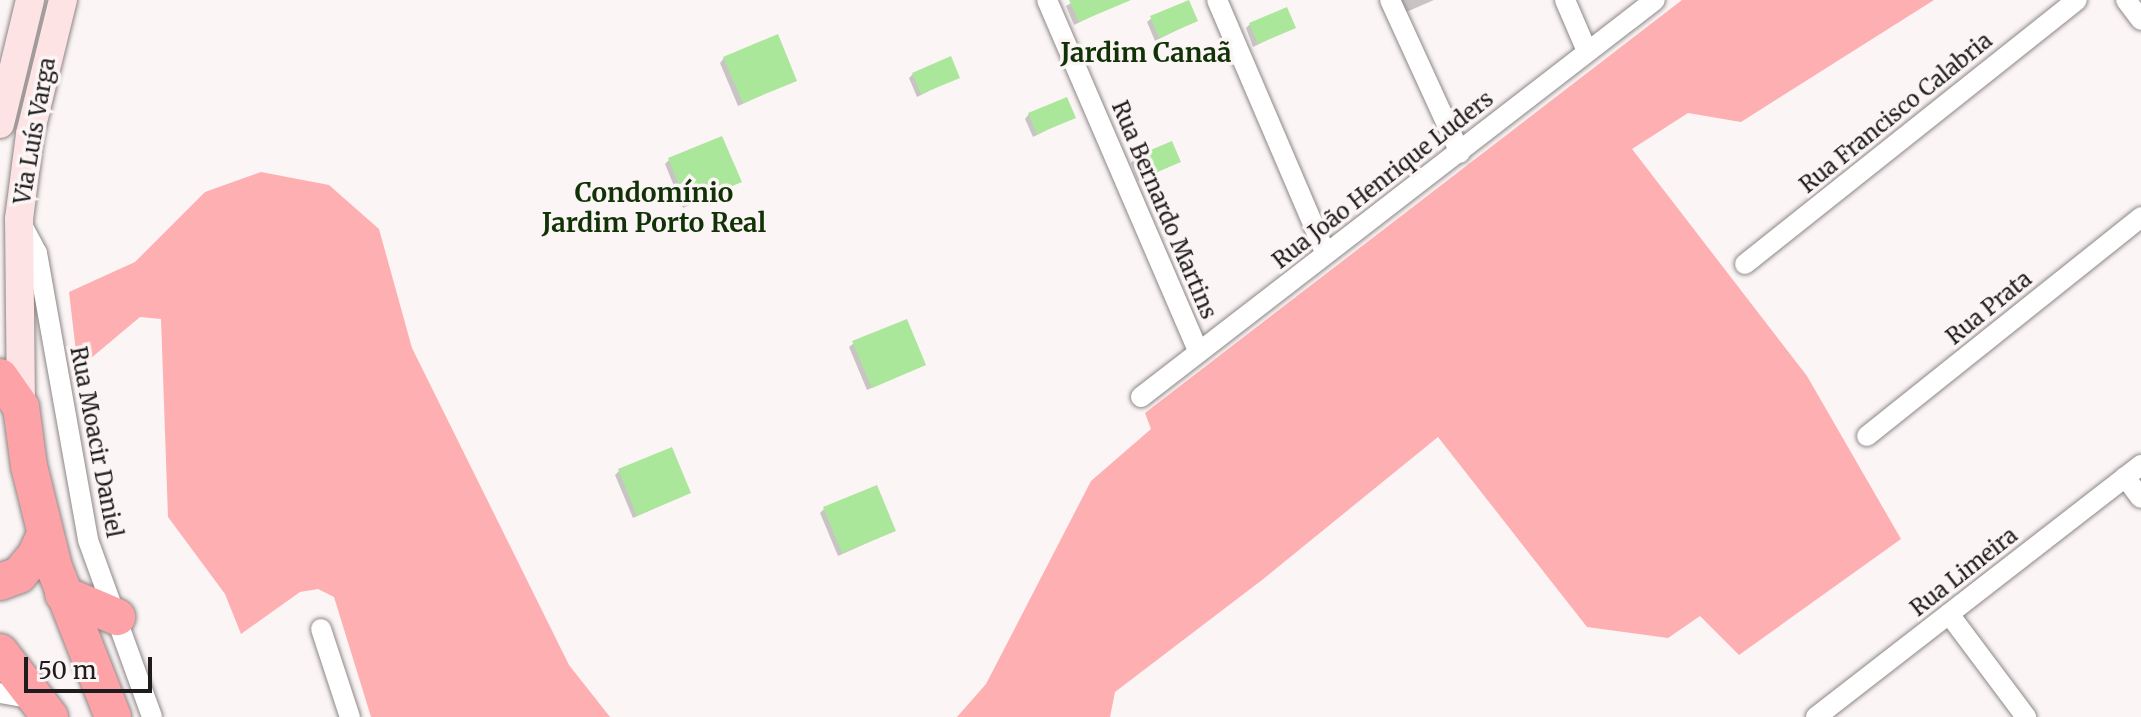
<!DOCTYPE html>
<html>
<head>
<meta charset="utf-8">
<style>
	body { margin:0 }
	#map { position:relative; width:2141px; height:717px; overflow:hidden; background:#fcf5f5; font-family:Merriweather,serif }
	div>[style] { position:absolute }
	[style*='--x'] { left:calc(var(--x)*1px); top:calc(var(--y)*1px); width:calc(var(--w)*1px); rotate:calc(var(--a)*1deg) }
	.green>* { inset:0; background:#feafb2 }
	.shadow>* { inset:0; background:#0003 }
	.building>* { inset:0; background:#abe79b }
	.roads { filter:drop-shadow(0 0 2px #8d8686) drop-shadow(0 0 2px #8d8686) }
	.street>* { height:20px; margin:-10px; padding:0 10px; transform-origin:10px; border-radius:10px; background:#fff }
	.secondary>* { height:28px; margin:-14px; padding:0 14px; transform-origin:14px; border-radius:14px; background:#fee3e5 }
	.highway>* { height:36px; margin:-18px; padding:0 18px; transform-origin:18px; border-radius:18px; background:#fda2a7 }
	span { translate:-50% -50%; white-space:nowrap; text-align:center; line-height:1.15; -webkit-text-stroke:7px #fcf5f5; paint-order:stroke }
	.street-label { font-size:22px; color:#1e1c1c }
	.quarter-label { font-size:26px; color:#103206; font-weight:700 }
	.scale { position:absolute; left:24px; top:657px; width:128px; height:36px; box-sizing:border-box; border:4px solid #1e1c1c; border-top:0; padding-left:10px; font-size:24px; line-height:28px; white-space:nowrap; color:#1e1c1c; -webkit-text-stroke:6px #fcf5f5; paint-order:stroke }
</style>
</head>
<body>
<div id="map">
	<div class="green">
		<div style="clip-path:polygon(1682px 0,1934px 0,1741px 122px,1688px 113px,1632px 149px,1807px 376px,1901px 539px,1739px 655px,1700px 616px,1668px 638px,1587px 627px,1438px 437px,1262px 580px,1115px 692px,1110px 717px,957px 717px,986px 684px,1091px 481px,1151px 429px,1145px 413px)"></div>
		<div style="clip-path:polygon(261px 172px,329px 185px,379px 229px,412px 348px,569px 665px,610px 717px,371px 717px,334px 597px,318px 589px,300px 592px,241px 634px,225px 594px,168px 517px,161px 319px,140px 317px,78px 369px,69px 292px,135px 262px,205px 192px)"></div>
	</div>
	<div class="shadow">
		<div style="clip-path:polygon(1076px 0,1112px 0,1115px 5px,1074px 25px,1066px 6px)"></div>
		<div style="clip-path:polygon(1397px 0,1434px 0,1404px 13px)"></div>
		<div style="clip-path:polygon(1152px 18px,1195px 21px,1155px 41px,1147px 22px)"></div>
		<div style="clip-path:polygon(1250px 24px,1294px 27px,1253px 47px,1246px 28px)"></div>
		<div style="clip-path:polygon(724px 58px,795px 80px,738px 106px,720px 63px)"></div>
		<div style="clip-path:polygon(913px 74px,957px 77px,917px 97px,909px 78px)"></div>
		<div style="clip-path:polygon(1029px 114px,1073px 117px,1033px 137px,1025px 119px)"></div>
		<div style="clip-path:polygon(1135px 159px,1179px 162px,1138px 181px,1131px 163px)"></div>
		<div style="clip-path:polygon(669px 160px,739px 182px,683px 208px,665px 164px)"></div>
		<div style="clip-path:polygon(854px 343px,924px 365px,867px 390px,849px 347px)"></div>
		<div style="clip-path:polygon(619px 471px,689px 493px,633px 518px,615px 475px)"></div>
		<div style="clip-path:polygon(824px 509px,894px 531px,838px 556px,820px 513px)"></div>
	</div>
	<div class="building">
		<div style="clip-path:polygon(1069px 0,1131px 0,1079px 22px)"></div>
		<div style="clip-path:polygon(1189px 0,1198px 21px,1159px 38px,1150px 16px)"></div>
		<div style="clip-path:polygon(1287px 7px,1296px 28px,1258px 44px,1249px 23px)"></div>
		<div style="clip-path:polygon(778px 34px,797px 81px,743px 103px,723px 57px)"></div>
		<div style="clip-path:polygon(951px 56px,960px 78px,921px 94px,912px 73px)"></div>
		<div style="clip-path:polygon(1067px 97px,1076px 118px,1037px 134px,1028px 113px)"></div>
		<div style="clip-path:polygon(722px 136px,742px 182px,687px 205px,668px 158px)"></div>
		<div style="clip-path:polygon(1172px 141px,1181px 162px,1143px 178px,1134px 157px)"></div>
		<div style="clip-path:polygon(907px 319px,926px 365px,872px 388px,852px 341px)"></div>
		<div style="clip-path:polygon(672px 447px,691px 493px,637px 516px,618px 469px)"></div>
		<div style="clip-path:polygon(877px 485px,896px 531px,842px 553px,823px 507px)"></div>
	</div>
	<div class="roads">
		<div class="street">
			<div style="--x:1047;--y:0;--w:382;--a:66.7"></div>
			<div style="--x:1217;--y:0;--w:276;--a:66.8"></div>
			<div style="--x:1390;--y:0;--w:168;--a:65.4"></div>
			<div style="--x:1565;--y:0;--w:56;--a:66.7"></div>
			<div style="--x:2126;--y:0;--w:25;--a:53"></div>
			<div style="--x:22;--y:225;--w:32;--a:62"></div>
			<div style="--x:37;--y:253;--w:291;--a:79.9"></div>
			<div style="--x:88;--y:540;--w:188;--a:70.1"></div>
			<div style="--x:1745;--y:264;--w:424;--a:-38.5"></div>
			<div style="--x:1141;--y:397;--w:649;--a:-37.68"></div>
			<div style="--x:1867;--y:436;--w:351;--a:-38.6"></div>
			<div style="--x:2125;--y:477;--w:26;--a:53"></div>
			<div style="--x:1949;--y:614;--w:129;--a:53.2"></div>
			<div style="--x:321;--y:629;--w:93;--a:71.8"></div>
			<div style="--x:0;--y:693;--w:36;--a:10"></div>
			<div style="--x:1816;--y:717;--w:411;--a:-37.8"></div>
		</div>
		<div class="secondary">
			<div style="--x:0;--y:124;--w:128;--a:-76.4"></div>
			<div style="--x:21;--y:407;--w:188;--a:-90.6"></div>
			<div style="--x:19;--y:219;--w:86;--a:-82.6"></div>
			<div style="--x:30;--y:134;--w:138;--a:-76.2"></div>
		</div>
		<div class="highway">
			<div style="--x:0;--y:377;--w:37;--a:55"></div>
			<div style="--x:21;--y:407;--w:60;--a:82.3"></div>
			<div style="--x:29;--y:466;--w:104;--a:76.1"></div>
			<div style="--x:54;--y:567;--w:161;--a:68.5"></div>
			<div style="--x:0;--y:582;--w:20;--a:-20"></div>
			<div style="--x:19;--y:575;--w:25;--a:-50"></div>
			<div style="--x:35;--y:556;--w:23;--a:-65"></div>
			<div style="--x:63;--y:594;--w:59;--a:23.1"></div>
			<div style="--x:0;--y:652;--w:82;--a:52.4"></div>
		</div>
	</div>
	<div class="street-label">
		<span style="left:1896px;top:113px;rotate:-39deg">Rua Francisco Calabria</span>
		<span style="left:35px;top:131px;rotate:-80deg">Via Luís Varga</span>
		<span style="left:1383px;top:180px;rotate:-38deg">Rua João Henrique Luders</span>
		<span style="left:1164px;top:210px;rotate:67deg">Rua Bernardo Martins</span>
		<span style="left:1989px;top:308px;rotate:-39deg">Rua Prata</span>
		<span style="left:96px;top:442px;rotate:79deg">Rua Moacir Daniel</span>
		<span style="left:1964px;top:572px;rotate:-38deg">Rua Limeira</span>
	</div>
	<div class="quarter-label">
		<span style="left:1146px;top:53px">Jardim Canaã</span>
		<span style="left:654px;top:208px">Condomínio<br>Jardim Porto Real</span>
	</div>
	<div class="scale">50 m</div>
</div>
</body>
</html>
